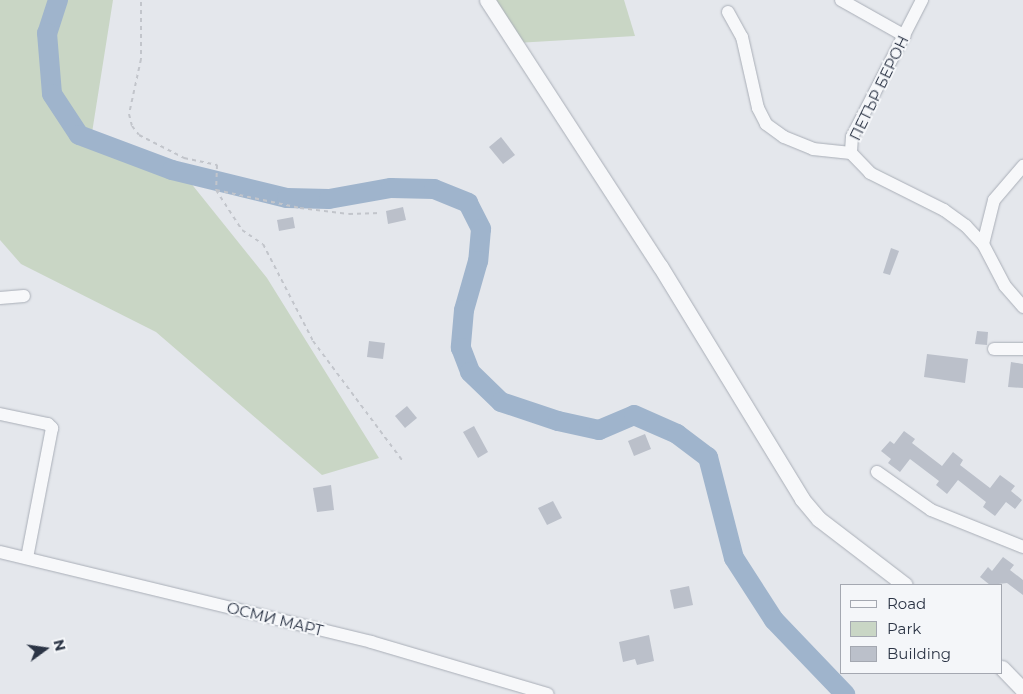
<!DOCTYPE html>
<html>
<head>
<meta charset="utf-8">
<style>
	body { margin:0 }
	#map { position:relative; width:1023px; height:694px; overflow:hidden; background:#e4e7ec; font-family:Montserrat,sans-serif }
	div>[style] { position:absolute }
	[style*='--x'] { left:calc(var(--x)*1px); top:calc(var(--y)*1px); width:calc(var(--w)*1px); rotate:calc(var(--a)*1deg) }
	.green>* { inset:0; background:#c9d6c5 }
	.river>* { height:20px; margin:-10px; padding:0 10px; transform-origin:10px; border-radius:10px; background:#9fb4cc }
	.building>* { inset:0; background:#bbc0ca }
	.path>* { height:2px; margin-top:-1px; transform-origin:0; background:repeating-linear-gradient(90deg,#c2c5cb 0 4px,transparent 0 8px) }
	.roads { filter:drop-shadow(0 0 1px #a9aeb7) drop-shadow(0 0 1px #a9aeb7) }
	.minor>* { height:12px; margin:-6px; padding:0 6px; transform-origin:6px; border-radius:6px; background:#f7f8fa }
	.tertiary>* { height:15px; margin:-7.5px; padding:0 7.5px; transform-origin:7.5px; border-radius:7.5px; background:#f7f8fa }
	span { translate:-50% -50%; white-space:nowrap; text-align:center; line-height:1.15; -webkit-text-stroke:4px #f4f6f9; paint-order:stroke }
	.street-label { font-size:15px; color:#2b3445 }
	.legend { position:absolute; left:840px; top:584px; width:162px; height:90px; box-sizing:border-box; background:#f4f6f9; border:1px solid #a4a8b1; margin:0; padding:6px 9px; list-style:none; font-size:15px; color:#2b3445 }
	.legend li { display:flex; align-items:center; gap:10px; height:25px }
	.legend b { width:25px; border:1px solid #a4a8b1 }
	.north { position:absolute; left:20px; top:624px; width:50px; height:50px; -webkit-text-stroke:4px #f4f6f9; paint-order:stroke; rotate:76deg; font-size:14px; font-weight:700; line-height:20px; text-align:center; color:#2b3445 }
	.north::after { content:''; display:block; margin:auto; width:18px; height:22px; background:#2b3445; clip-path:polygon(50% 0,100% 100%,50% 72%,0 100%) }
</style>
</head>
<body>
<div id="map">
	<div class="green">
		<div style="clip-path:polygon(0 0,113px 0,91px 139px,190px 182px,267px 278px,379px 458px,322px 475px,156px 332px,21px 264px,0 240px)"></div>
		<div style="clip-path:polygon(486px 0,624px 0,635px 36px,516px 43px)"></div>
	</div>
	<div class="river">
		<div style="--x:58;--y:0;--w:35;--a:108"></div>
		<div style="--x:47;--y:33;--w:61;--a:85.3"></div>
		<div style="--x:52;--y:94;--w:49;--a:56.6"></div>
		<div style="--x:79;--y:135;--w:99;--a:20.6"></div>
		<div style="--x:172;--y:170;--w:118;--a:13.7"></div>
		<div style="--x:287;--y:198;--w:42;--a:1.4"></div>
		<div style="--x:329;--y:199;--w:63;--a:-10.1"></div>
		<div style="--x:391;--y:188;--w:43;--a:1.3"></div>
		<div style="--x:434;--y:189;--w:37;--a:22"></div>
		<div style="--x:468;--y:203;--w:29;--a:63"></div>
		<div style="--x:481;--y:229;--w:32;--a:95"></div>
		<div style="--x:478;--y:261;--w:51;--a:105.9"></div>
		<div style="--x:464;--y:310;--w:38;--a:95"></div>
		<div style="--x:461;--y:348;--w:26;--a:69"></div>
		<div style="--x:470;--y:372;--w:43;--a:44.1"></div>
		<div style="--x:501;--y:402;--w:60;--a:18.4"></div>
		<div style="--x:558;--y:421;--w:42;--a:12.4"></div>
		<div style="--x:599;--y:430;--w:38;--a:-23"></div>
		<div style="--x:634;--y:415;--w:47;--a:23.8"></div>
		<div style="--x:677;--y:434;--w:39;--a:37"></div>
		<div style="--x:708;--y:457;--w:104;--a:75.6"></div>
		<div style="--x:734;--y:558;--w:74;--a:57.2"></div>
		<div style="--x:774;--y:620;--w:103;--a:46.2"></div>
	</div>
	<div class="building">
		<div style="clip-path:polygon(501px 137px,515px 155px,503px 164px,489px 147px)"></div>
		<div style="clip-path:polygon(403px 207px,406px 220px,388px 224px,386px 211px)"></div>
		<div style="clip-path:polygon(293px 217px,295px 228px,279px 231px,277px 220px)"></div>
		<div style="clip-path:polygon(891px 248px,899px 251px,890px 275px,883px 273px)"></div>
		<div style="clip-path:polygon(977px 331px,988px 332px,987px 345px,975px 344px)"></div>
		<div style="clip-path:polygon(369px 341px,385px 343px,383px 359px,367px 357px)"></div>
		<div style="clip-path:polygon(927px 354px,968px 359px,965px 383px,924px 377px)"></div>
		<div style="clip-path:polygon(1011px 362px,1023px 364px,1023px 388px,1008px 387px)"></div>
		<div style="clip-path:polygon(407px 406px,417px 418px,405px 428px,395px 416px)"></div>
		<div style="clip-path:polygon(474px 426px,488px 452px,478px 458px,463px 432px)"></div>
		<div style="clip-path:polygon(904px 431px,915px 439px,912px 443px,942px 466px,953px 452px,963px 460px,960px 465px,990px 488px,1000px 475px,1015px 486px,1011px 491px,1022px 500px,1015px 509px,1006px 502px,995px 516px,983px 507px,986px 502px,958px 480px,947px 494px,936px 485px,939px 481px,910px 459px,900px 472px,888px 463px,891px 459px,881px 451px,890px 441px,894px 444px)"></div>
		<div style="clip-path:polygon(645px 434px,651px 449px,634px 456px,628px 441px)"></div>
		<div style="clip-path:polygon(331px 485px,334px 510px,317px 512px,313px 488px)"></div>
		<div style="clip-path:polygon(553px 501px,562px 518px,547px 525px,538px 508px)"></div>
		<div style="clip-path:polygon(1003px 557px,1014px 565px,1010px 570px,1023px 580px,1023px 595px,1007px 583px,990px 585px,980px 577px,988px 567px,992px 571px)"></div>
		<div style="clip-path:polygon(689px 586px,693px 605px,674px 609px,670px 590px)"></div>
		<div style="clip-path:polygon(649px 635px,654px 661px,637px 665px,635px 659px,623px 662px,619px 642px)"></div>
	</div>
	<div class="path">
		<div style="--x:141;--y:2;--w:57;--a:90"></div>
		<div style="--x:141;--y:59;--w:56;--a:102.3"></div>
		<div style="--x:129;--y:114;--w:12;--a:76"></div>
		<div style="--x:132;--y:126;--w:11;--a:52"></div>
		<div style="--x:139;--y:135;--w:51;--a:27.1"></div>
		<div style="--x:184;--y:158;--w:34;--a:12"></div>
		<div style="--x:217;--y:165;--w:25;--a:92"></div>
		<div style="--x:216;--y:190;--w:48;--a:57"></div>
		<div style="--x:242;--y:230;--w:25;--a:34"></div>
		<div style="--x:263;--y:244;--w:109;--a:62.7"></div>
		<div style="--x:313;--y:341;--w:149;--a:53.2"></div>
		<div style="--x:216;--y:190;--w:86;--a:12.1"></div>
		<div style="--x:300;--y:208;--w:49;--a:7"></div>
		<div style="--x:349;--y:214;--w:32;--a:-2"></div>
	</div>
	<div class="roads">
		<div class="minor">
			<div style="--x:841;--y:0;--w:73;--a:29.4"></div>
			<div style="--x:922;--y:0;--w:154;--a:117.1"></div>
			<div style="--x:852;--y:137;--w:16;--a:94"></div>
			<div style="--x:851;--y:153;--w:28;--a:46"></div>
			<div style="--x:870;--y:173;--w:83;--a:26.6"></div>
			<div style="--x:944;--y:210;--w:27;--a:36"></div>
			<div style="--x:966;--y:226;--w:25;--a:47"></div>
			<div style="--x:983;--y:244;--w:47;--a:62.4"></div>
			<div style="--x:1005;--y:286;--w:28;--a:49"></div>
			<div style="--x:728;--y:12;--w:29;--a:61"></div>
			<div style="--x:742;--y:37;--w:73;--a:77.3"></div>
			<div style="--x:758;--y:108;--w:18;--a:63"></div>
			<div style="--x:766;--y:124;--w:22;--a:36"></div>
			<div style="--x:784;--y:137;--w:31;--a:22"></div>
			<div style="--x:813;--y:149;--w:38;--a:6"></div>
			<div style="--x:983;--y:244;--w:45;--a:-76"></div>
			<div style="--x:994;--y:200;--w:45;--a:-49.5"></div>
			<div style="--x:0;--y:298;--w:24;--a:-5"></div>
			<div style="--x:994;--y:349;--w:29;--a:0"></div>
			<div style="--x:0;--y:414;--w:49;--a:11.8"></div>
			<div style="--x:48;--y:424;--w:6;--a:45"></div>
			<div style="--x:52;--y:428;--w:132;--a:100.9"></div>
			<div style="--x:877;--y:472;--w:66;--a:35.1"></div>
			<div style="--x:931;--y:510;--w:99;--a:21.9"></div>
			<div style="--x:0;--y:552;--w:382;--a:13.6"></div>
			<div style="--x:371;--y:642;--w:184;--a:16.4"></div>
		</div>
		<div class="tertiary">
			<div style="--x:487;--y:0;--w:317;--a:57"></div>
			<div style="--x:660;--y:266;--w:273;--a:58.6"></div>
			<div style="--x:802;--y:499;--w:26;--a:50"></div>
			<div style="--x:819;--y:519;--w:108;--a:37.5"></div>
			<div style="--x:1002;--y:668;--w:30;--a:46"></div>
		</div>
	</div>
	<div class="street-label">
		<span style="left:879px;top:88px;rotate:-64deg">ПЕТЪР БЕРОН</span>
		<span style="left:275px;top:619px;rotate:14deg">ОСМИ МАРТ</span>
	</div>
	<ul class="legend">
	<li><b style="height:6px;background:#f7f8fa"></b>Road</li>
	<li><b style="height:14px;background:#c9d6c5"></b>Park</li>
	<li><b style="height:14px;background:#bbc0ca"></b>Building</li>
	</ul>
	<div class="north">N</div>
</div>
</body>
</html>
